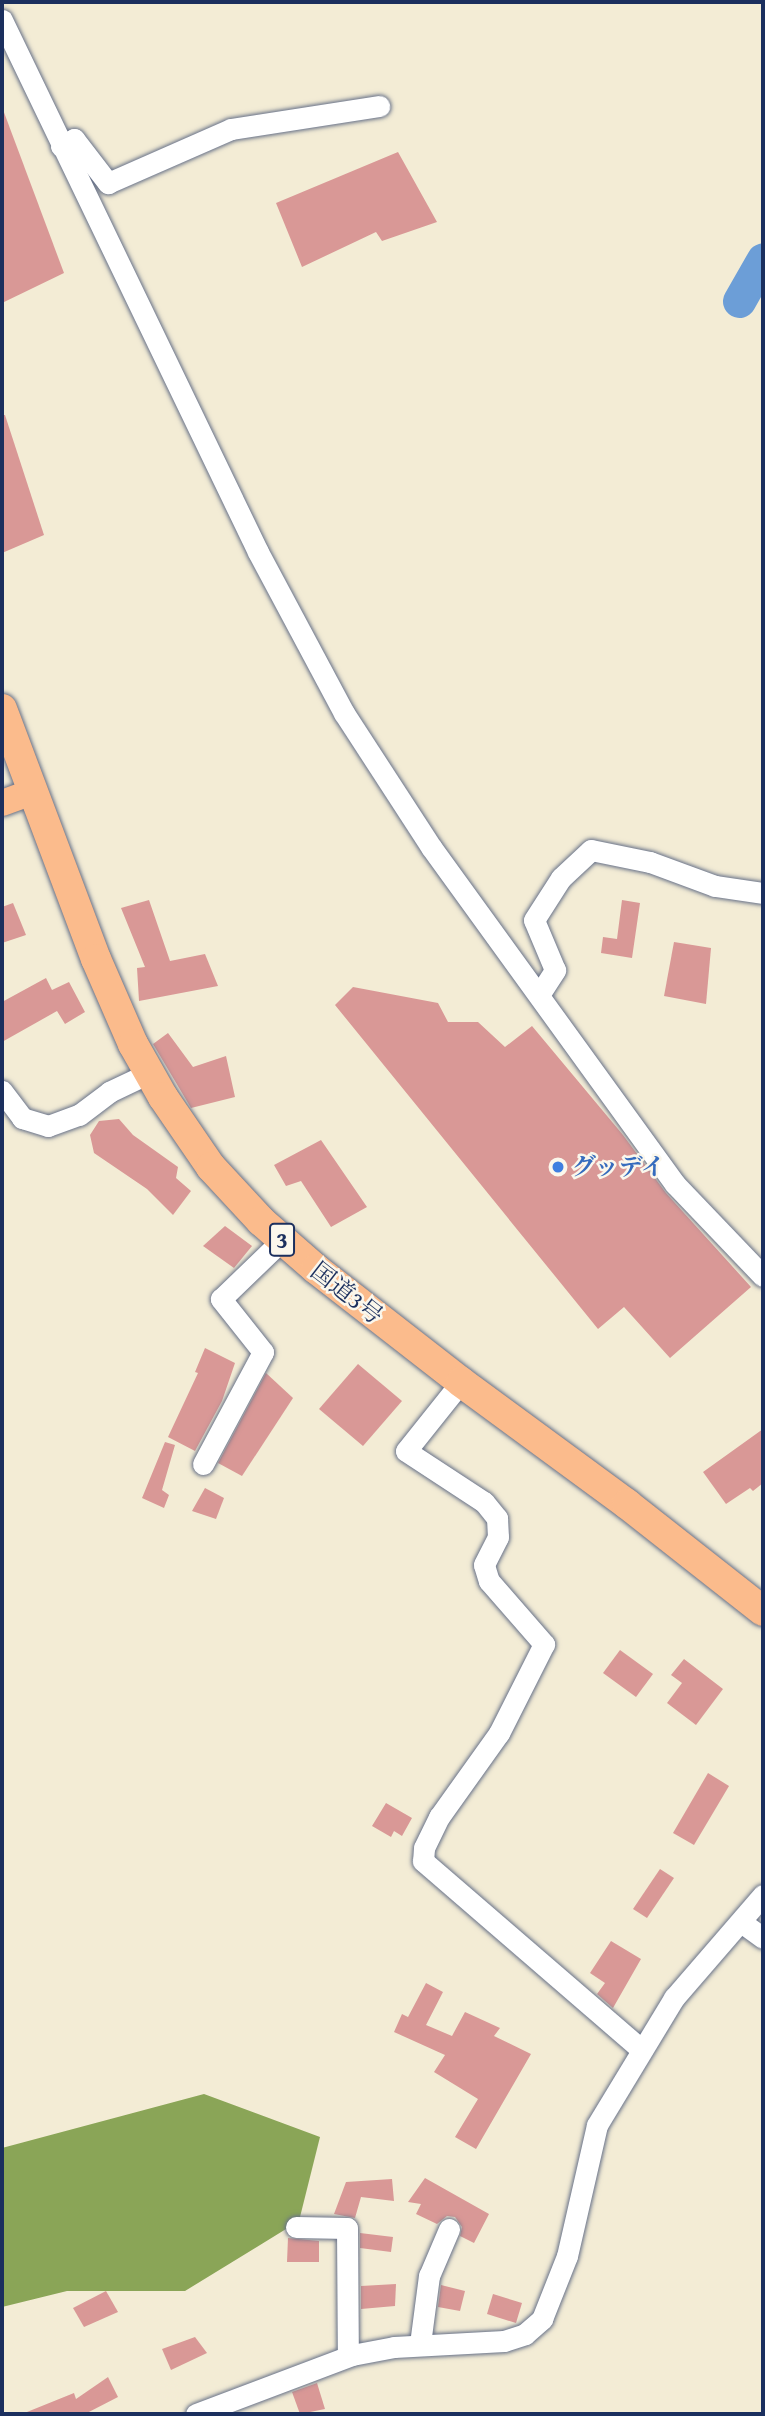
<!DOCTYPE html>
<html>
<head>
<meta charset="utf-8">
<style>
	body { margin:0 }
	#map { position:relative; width:765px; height:2416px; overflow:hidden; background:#f3ecd5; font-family:"Gentium Book Plus","Noto Serif JP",serif }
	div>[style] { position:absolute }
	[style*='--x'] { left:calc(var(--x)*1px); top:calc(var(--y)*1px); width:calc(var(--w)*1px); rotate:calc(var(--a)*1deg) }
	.forest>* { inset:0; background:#8aa557 }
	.river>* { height:33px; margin:-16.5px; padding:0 16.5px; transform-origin:16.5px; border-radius:16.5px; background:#6c9ed7 }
	.building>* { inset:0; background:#d99896 }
	.roads { filter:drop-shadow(0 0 2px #677188) drop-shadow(0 0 2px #677188) }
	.minor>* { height:21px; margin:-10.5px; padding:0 10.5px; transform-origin:10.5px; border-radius:10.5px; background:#fff }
	.major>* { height:26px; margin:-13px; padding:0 13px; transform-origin:13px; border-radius:13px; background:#fbbb8c }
	.highway>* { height:30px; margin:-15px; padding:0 15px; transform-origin:15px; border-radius:15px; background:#fbbb8c }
	.dots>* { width:19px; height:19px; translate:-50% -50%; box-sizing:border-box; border:4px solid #fbf7ec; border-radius:50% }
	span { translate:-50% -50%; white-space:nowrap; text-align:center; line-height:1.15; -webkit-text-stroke:5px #fbf7ec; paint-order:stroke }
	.shield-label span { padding:2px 5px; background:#fbf7ec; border:2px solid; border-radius:5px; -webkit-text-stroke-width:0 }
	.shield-label { font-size:23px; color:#1b2f5e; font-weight:700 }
	.shop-label { font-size:24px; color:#366cbe; font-weight:700 }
	.left { translate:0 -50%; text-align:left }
	.street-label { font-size:24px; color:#1b2f5e }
	.frame { position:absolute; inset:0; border:4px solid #1b2f5e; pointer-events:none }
</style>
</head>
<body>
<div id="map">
	<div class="forest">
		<div style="clip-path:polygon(204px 2094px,320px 2137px,299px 2221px,185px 2291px,67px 2291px,2px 2307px,2px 2148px)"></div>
	</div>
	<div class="river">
		<div style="--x:739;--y:301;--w:48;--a:-60.3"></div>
	</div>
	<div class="building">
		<div style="clip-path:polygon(2px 107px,64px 273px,2px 303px)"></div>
		<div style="clip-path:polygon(398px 152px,437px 222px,382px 241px,376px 232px,302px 267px,276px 203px)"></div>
		<div style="clip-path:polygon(2px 415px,5px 415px,44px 535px,2px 553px)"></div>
		<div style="clip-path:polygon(149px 900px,170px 961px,205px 954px,218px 986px,139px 1001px,137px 968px,145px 967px,121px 908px)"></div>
		<div style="clip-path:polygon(622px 900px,640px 903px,632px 958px,601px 953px,603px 937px,617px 939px)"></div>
		<div style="clip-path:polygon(13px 903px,26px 935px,2px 943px,2px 907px)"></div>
		<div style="clip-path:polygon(674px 942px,711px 948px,706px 1004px,664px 996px)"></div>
		<div style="clip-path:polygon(46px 978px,52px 990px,69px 982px,85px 1012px,65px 1024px,57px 1011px,2px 1042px,2px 1002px)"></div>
		<div style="clip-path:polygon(353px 987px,438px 1003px,448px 1022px,478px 1022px,505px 1047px,532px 1026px,623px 1135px,666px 1193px,751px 1287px,670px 1358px,624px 1307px,598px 1329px,335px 1005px)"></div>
		<div style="clip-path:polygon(168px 1033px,193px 1067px,226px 1056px,235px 1097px,191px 1108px,153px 1044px)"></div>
		<div style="clip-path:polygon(119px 1119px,133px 1135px,178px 1167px,176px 1178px,191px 1191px,173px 1215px,147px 1189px,94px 1153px,90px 1135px,99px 1121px)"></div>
		<div style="clip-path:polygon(321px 1140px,367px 1207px,331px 1227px,301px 1181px,286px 1186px,274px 1165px)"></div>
		<div style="clip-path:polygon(225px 1226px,252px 1246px,234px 1268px,203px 1246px)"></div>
		<div style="clip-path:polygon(205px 1348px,235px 1363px,222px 1401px,195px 1451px,168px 1437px,198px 1373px,195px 1372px)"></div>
		<div style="clip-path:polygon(358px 1364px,402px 1401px,363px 1446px,319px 1409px)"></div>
		<div style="clip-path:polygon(266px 1373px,293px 1398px,242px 1476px,218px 1463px)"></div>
		<div style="clip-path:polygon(763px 1429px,763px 1483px,753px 1491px,750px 1488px,726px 1504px,703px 1472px)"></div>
		<div style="clip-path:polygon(165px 1442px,175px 1445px,162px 1490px,169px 1495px,164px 1508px,142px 1498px)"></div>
		<div style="clip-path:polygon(205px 1488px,224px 1498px,216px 1519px,192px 1511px)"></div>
		<div style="clip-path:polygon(620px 1650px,653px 1674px,636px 1697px,603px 1673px)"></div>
		<div style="clip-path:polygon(684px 1659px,723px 1689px,696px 1725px,667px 1703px,682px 1683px,671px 1675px)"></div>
		<div style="clip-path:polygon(708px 1773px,729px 1786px,694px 1845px,673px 1833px)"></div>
		<div style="clip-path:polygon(386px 1803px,412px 1818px,402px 1836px,394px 1831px,391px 1837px,372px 1826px)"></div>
		<div style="clip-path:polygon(660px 1869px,674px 1878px,647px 1918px,633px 1909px)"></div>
		<div style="clip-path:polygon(611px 1941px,641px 1959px,613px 2008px,597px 1994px,605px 1983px,590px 1973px)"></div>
		<div style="clip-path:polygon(426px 1983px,443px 1992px,426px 2025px,452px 2036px,465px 2012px,500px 2028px,494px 2036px,531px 2054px,476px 2149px,455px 2137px,478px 2099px,434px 2072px,445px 2055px,394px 2032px,402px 2014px,408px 2017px)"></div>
		<div style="clip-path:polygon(425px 2178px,489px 2214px,474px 2243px,460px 2236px,462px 2227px,455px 2217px,447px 2216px,437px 2224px,416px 2214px,421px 2204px,408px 2202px)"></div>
		<div style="clip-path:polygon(392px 2179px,394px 2201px,361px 2197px,355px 2218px,334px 2214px,346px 2182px)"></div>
		<div style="clip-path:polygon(360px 2233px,393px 2237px,391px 2252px,360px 2248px)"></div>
		<div style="clip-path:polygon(288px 2238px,319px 2241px,319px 2262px,287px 2262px)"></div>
		<div style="clip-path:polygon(396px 2284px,395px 2306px,361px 2309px,361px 2286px)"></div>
		<div style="clip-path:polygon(441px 2285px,465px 2291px,460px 2311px,438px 2307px)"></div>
		<div style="clip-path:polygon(106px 2291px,118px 2312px,84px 2327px,73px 2308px)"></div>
		<div style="clip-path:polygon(493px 2294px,522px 2303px,516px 2323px,487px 2314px)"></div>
		<div style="clip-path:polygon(195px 2337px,207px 2353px,171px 2370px,162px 2349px)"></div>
		<div style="clip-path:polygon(108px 2377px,118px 2397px,85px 2414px,22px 2414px,74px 2393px,76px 2399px)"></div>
		<div style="clip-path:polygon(317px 2383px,325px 2409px,300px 2414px,292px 2392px)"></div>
	</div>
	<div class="roads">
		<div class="minor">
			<div style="--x:2;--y:20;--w:590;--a:64.3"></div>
			<div style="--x:258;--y:552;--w:183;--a:61.9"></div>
			<div style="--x:344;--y:713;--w:160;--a:57"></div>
			<div style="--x:431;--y:847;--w:416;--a:54.1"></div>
			<div style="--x:675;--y:1184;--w:127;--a:46.3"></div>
			<div style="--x:61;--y:146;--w:15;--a:-28"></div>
			<div style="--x:74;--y:139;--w:56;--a:52.3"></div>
			<div style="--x:108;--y:183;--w:134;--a:-23.7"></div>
			<div style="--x:231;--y:129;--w:150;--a:-8.8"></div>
			<div style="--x:539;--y:995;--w:30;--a:-57"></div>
			<div style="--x:555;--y:970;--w:54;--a:-112.8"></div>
			<div style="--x:534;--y:920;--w:50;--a:-57.3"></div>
			<div style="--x:561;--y:878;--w:41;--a:-43"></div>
			<div style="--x:591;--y:850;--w:60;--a:11.5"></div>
			<div style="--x:650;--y:862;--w:69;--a:20.3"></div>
			<div style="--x:715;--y:886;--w:49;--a:8.3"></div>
			<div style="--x:2;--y:1091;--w:34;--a:53"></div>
			<div style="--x:22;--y:1118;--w:27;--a:17"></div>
			<div style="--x:48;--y:1126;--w:33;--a:-20"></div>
			<div style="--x:79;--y:1115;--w:38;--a:-37"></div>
			<div style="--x:109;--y:1092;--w:44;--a:-25.4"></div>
			<div style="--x:461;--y:1382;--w:88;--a:128.6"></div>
			<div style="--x:406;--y:1451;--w:93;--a:33.2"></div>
			<div style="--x:484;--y:1502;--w:21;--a:51"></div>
			<div style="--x:497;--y:1518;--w:19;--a:87"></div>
			<div style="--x:498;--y:1537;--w:31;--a:117"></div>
			<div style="--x:484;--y:1565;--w:17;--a:73"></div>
			<div style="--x:489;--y:1581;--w:84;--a:48.9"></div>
			<div style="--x:544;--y:1644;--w:100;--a:116.8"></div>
			<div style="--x:499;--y:1733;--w:103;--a:125.5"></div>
			<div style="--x:439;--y:1817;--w:34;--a:116"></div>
			<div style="--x:424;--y:1848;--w:13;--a:94"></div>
			<div style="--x:423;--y:1861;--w:289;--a:40.8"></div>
			<div style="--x:203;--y:1464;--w:127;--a:-61.8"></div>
			<div style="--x:263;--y:1352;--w:68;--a:-128.4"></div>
			<div style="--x:221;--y:1299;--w:85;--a:-44"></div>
			<div style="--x:741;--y:1922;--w:27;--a:36"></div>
			<div style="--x:296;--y:2227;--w:51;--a:1.1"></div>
			<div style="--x:347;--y:2228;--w:128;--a:89.6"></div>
			<div style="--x:420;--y:2344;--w:69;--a:-82.5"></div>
			<div style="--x:429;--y:2276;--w:51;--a:-66.9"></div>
			<div style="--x:196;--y:2414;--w:167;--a:-20.7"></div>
			<div style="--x:352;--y:2355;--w:43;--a:-10.8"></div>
			<div style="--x:394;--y:2347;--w:110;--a:-3.1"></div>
			<div style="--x:504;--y:2341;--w:22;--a:-18"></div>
			<div style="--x:525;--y:2334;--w:23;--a:-41"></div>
			<div style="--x:542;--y:2319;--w:68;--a:-68.4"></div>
			<div style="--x:567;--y:2256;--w:134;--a:-77.1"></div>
			<div style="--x:597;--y:2125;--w:149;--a:-58.8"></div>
			<div style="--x:674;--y:1998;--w:136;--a:-49.2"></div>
		</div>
		<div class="major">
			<div style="--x:2;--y:803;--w:32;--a:-20"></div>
		</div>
		<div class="highway">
			<div style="--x:2;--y:709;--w:267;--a:69.4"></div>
			<div style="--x:96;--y:959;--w:93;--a:66.5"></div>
			<div style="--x:133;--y:1044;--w:61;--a:60.5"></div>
			<div style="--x:163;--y:1097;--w:85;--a:55.6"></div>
			<div style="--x:211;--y:1167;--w:74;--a:47.2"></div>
			<div style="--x:261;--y:1221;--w:73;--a:41.1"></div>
			<div style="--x:316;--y:1269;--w:184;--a:37.9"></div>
			<div style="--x:461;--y:1382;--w:206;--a:36.3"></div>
			<div style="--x:627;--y:1504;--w:173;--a:38.2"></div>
		</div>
	</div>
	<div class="dots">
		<div style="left:558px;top:1167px;background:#3f7fe0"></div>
	</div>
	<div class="shield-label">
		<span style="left:282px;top:1240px">3</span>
	</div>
	<div class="shop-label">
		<span class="left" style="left:572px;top:1167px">グッデイ</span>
	</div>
	<div class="street-label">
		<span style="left:347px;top:1293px;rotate:38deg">国道3号</span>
	</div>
	<div class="frame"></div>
</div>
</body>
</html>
